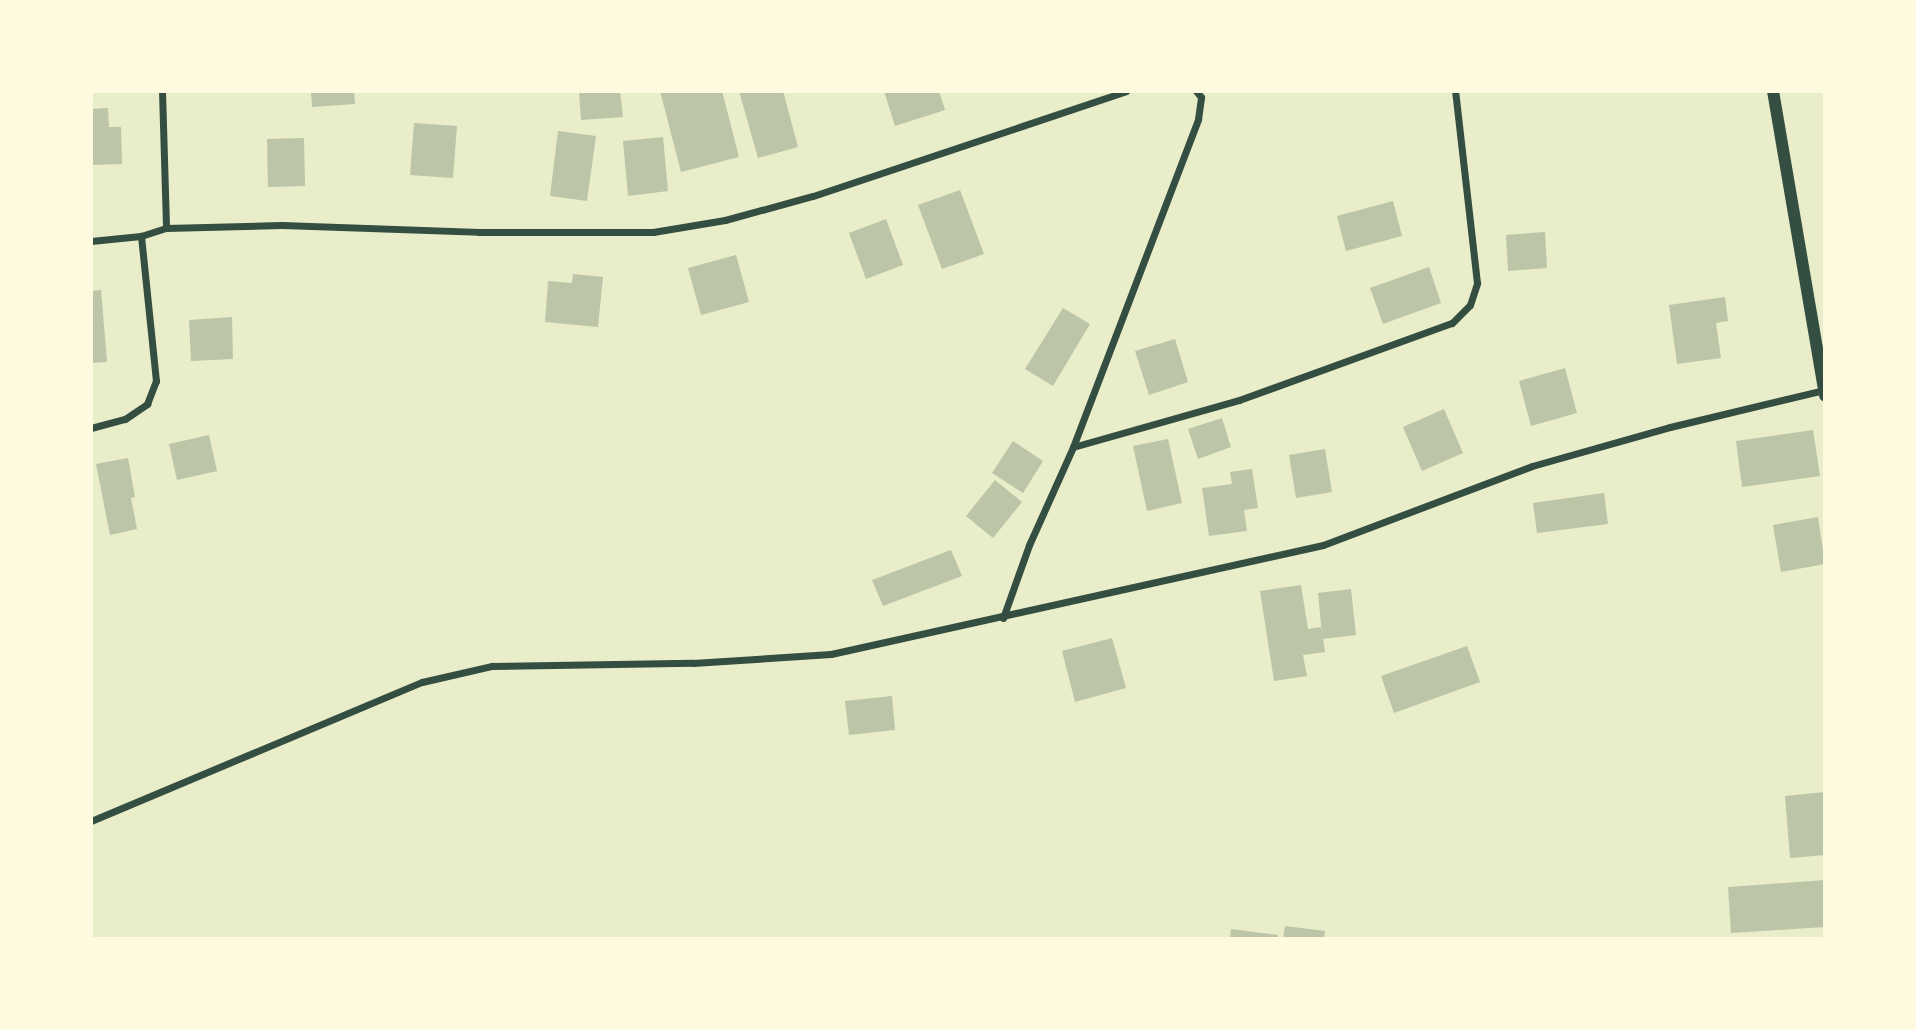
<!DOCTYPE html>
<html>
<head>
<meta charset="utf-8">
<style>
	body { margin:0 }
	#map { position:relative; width:1916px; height:1030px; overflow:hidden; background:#e9edc9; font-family:Lato,sans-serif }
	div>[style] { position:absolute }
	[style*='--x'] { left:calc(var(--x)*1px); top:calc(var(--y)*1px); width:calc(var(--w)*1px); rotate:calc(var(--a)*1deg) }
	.building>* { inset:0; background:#bcc5a7 }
	.minor>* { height:7px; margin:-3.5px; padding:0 3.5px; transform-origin:3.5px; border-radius:3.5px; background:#344e41 }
	.tertiary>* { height:12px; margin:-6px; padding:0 6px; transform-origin:6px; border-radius:6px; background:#344e41 }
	span { translate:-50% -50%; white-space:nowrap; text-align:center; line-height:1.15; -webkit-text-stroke:5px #fefae0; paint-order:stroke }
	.frame { position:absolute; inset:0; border:93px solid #fefae0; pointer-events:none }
</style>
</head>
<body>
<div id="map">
	<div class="building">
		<div style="clip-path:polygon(311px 91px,354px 91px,355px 104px,312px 107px)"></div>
		<div style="clip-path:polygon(579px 91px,620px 91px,623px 117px,581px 120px)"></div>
		<div style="clip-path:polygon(660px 91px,722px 91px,739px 157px,681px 172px)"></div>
		<div style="clip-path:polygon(739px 91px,783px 91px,798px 147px,758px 158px)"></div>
		<div style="clip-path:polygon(884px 91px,939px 91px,945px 110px,895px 126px)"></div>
		<div style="clip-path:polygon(108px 108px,109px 127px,121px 127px,122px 164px,91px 165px,91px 109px)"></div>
		<div style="clip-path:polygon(414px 123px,457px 126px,453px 178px,410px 175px)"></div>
		<div style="clip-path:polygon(558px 131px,596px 136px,587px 201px,550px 196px)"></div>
		<div style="clip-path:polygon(663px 137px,668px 191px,628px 196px,623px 141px)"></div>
		<div style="clip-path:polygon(304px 138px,305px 186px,268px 187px,267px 139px)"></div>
		<div style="clip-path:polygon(960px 190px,984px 254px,942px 269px,918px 205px)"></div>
		<div style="clip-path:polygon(1393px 201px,1402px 236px,1346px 251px,1337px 216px)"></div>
		<div style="clip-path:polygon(886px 219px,903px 265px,866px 279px,849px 233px)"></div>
		<div style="clip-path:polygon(1545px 232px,1547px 268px,1508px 271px,1506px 235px)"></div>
		<div style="clip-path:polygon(736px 255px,749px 302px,701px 315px,688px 268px)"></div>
		<div style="clip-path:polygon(1429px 267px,1441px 303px,1383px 324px,1370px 288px)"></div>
		<div style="clip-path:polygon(573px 274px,603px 277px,598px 327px,545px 322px,548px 281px,572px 283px)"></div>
		<div style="clip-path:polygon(101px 290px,107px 362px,91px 363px,91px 291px)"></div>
		<div style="clip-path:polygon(1725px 297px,1728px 321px,1716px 323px,1721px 358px,1677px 364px,1669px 305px)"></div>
		<div style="clip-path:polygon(1063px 308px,1090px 324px,1053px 386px,1025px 369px)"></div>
		<div style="clip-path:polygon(232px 317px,233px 359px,191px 361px,189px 320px)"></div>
		<div style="clip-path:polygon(1175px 339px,1188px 382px,1149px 395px,1135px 351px)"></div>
		<div style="clip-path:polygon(1565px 368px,1577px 413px,1531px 426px,1519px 381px)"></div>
		<div style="clip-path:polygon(1444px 409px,1463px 453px,1422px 471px,1403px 427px)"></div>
		<div style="clip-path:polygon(1222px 418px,1231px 447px,1198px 459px,1188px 429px)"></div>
		<div style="clip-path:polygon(1813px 430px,1820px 476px,1742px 487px,1736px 441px)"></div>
		<div style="clip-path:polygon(209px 435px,217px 471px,177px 480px,169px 444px)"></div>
		<div style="clip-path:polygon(1168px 439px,1182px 503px,1147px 511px,1133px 446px)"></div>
		<div style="clip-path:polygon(1013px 441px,1043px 461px,1023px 493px,992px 473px)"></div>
		<div style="clip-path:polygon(1325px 449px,1332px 492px,1296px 498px,1289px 455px)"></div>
		<div style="clip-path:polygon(128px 458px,135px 497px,131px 498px,137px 529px,110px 535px,96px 464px)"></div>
		<div style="clip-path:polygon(1252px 469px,1258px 508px,1244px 510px,1247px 531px,1209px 536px,1202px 488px,1232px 484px,1230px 472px)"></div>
		<div style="clip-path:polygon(995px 480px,1022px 502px,993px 538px,966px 516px)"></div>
		<div style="clip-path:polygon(1604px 493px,1608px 524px,1537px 533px,1533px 503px)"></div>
		<div style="clip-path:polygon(1818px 517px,1825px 564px,1781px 572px,1773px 525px)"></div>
		<div style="clip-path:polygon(951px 550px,962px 576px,883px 606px,872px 580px)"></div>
		<div style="clip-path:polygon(1301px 585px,1308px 629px,1321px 627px,1322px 634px,1318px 593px,1351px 589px,1356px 635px,1323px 639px,1325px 652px,1303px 655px,1307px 676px,1274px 681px,1260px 591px)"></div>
		<div style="clip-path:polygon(1112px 638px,1126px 688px,1075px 702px,1062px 651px)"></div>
		<div style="clip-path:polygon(1467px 646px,1480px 682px,1394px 713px,1381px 676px)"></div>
		<div style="clip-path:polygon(892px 696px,895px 730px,849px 735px,845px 701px)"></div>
		<div style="clip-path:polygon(1825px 792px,1825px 855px,1790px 858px,1785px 796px)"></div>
		<div style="clip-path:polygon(1825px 880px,1825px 927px,1731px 933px,1728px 887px)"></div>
		<div style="clip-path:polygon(1285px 926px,1325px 931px,1324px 939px,1283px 939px)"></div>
		<div style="clip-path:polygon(1231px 929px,1278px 935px,1278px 939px,1230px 939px)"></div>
	</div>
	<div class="minor">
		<div style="--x:162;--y:91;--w:137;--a:88.3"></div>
		<div style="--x:91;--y:241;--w:50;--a:-5.7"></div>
		<div style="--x:141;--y:236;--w:26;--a:-18"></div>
		<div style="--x:166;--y:228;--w:116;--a:-1.5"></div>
		<div style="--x:282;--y:225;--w:197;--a:2"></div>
		<div style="--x:479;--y:232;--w:174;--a:0"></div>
		<div style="--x:653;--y:232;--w:73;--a:-9.5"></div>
		<div style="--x:725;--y:220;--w:91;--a:-15.3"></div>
		<div style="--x:813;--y:196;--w:330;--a:-18.5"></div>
		<div style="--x:91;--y:428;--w:35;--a:-15"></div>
		<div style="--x:125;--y:419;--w:27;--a:-34"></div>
		<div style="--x:147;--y:404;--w:25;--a:-69"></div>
		<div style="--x:156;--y:381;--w:146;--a:-95.9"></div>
		<div style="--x:1073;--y:447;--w:173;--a:-15.8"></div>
		<div style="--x:1239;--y:400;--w:226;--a:-19.9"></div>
		<div style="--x:1452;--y:323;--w:25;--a:-45"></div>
		<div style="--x:1470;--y:305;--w:23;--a:-72"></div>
		<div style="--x:1477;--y:283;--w:193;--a:-96.5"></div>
		<div style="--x:1003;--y:618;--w:77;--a:-70.4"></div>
		<div style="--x:1029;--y:545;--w:107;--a:-65.8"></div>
		<div style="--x:1073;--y:447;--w:351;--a:-69.1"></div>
		<div style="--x:1198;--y:119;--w:22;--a:-82"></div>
		<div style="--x:1201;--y:97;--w:8;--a:-130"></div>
		<div style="--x:91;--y:821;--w:359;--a:-22.8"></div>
		<div style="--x:422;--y:682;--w:72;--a:-12.9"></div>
		<div style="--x:492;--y:666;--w:201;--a:-0.9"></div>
		<div style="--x:693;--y:663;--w:138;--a:-3.7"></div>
		<div style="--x:831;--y:654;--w:504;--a:-12.49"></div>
		<div style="--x:1323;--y:545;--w:223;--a:-20.7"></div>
		<div style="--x:1532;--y:466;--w:143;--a:-15.8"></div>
		<div style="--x:1670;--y:427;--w:158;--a:-13.5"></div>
	</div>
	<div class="tertiary">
		<div style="--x:1773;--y:91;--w:309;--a:80.3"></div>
	</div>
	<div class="frame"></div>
</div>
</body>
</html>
